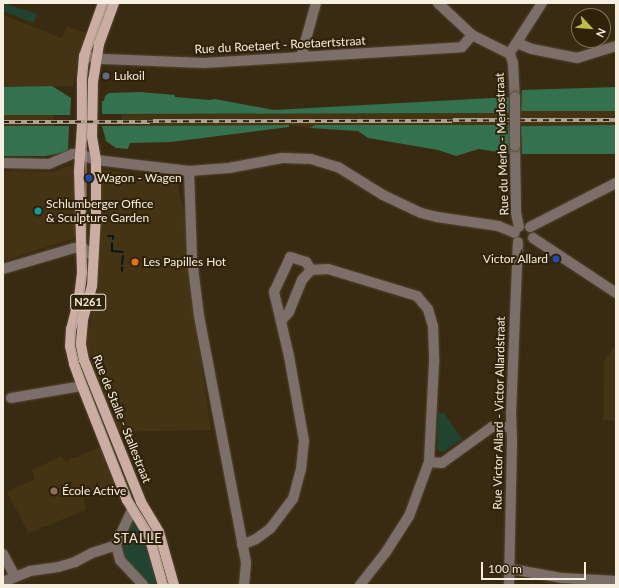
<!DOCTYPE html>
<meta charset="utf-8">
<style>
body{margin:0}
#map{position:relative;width:619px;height:588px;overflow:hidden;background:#392b12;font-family:Lato,sans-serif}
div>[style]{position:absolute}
.built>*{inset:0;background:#453413}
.green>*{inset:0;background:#214430}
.forest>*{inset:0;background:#34724f}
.stream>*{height:2px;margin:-1px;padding:0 1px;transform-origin:1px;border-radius:1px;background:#021821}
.roads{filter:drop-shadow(0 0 1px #54462f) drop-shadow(0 0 1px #54462f)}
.minor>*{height:10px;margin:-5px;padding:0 5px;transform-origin:5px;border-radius:5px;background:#7c6e69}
.major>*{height:10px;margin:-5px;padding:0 5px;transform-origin:5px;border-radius:5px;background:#cbada3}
.tram>*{height:1px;margin:-0.5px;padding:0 0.5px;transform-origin:0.5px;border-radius:0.5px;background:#ada28f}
.rail>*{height:3.5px;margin-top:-1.75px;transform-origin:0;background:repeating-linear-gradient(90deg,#2f2208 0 6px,#ada28f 0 12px);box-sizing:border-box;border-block:1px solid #ada28f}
.bridges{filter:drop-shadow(0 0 1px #54462f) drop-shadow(0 0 1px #54462f)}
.minor-bridge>*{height:10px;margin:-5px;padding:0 5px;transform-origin:5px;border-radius:5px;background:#7c6e69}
.dots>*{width:11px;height:11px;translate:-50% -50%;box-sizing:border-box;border:2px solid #2f2208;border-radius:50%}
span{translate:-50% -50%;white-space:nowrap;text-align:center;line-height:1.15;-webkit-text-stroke:4px #2f2208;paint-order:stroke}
.shield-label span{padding:1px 3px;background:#2f2208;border:1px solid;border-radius:3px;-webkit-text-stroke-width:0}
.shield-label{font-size:11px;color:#f7efe0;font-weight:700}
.street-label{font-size:12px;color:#f7efe0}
.poi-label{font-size:12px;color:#f7efe0}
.left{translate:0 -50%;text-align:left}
.right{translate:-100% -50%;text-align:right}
.neighbourhood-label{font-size:13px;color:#f7efe0;letter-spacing:1px}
.frame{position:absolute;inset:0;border:4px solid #f7efe0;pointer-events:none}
.north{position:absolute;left:571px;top:8px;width:40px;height:40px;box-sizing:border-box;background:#2f2208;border:1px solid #7f745e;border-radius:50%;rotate:116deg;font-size:11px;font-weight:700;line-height:16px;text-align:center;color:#f7efe0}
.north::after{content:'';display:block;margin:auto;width:14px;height:18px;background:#bdbf43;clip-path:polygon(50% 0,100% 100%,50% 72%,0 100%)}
.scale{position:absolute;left:481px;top:562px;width:105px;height:18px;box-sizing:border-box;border:2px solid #f7efe0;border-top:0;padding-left:5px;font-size:12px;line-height:14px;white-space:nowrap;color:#f7efe0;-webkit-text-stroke:3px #2f2208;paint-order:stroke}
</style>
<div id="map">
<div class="built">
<i style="clip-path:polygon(3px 15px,62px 38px,67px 26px,85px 33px,78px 58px,73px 86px,3px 87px)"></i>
<i style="clip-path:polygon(521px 111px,616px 111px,616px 125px,315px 125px,310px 128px,289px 125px,122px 126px,122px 114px,365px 114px,509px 113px)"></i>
<i style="clip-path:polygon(3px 115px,53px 115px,54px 126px,3px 126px)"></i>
<i style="clip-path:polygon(67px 166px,73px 166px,75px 238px,3px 261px,3px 171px,53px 172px)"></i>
<i style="clip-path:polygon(101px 169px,177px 182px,185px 217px,187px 267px,211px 430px,117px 432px,94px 379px,86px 344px,96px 294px,101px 241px)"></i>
<i style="clip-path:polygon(616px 344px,616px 421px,603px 420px,604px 361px)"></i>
<i style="clip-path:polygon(100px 447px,115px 485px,84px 495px,85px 510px,29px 533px,7px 492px,35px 479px,32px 470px,62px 456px,67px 464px,67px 461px)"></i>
</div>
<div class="green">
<i style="clip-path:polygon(3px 3px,37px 14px,34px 23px,3px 11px)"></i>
<i style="clip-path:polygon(438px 413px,444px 413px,462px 439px,443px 452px,439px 451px,437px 447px)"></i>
<i style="clip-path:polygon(133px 516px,148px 538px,158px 585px,147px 585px,131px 570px,122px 555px,121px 543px)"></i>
</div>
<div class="forest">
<i style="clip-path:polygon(52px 86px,71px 98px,70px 115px,3px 115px,3px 87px)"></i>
<i style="clip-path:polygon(616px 87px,616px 111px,521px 111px,522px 90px)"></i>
<i style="clip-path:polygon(140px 92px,175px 95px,175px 97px,210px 100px,215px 99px,274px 110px,510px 97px,509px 113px,102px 114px,102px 101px,104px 101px,105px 96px,109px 93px)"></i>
<i style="clip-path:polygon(289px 125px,289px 127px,171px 142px,130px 143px,128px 149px,116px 148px,106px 141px,102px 126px)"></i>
<i style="clip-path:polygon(315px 125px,510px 125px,510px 154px,479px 149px,456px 156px,438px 150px,368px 138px,358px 131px,310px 128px)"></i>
<i style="clip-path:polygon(616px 125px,616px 154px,522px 154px,521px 126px)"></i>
<i style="clip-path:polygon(3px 126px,69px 126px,68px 152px,45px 156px,3px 156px)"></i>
</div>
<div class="stream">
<i style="left:108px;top:236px;width:5px"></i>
<i style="left:113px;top:236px;width:3px;rotate:90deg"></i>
<i style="left:112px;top:243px;width:8px;rotate:90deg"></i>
<i style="left:112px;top:251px;width:11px;rotate:5deg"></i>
<i style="left:122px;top:264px;width:8px;rotate:-83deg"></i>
<i style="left:122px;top:271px;width:4px;rotate:-90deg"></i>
</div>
<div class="roads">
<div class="minor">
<i style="left:438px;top:3px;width:47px;rotate:43.3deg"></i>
<i style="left:472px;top:35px;width:42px;rotate:26.6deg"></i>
<i style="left:517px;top:43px;width:16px;rotate:22deg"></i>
<i style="left:532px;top:49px;width:46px;rotate:11.3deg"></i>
<i style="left:577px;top:58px;width:41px;rotate:-17.1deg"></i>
<i style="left:513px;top:48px;width:54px;rotate:-57.2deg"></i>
<i style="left:510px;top:54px;width:9px;rotate:72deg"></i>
<i style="left:513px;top:63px;width:34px;rotate:87deg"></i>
<i style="left:84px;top:56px;width:19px;rotate:9deg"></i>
<i style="left:103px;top:59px;width:101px;rotate:2.3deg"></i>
<i style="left:204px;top:63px;width:258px;rotate:-3.5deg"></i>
<i style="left:462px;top:47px;width:16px;rotate:-50deg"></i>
<i style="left:301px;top:57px;width:56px;rotate:-74.5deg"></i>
<i style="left:515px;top:146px;width:67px;rotate:89.1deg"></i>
<i style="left:516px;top:213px;width:14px;rotate:78deg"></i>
<i style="left:3px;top:163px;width:46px;rotate:1.2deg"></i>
<i style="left:49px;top:164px;width:25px;rotate:-23deg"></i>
<i style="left:72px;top:154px;width:7px"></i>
<i style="left:79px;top:154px;width:18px;rotate:19deg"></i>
<i style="left:96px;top:160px;width:94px;rotate:6.7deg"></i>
<i style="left:189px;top:171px;width:40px;rotate:-4.3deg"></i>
<i style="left:229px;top:168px;width:54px;rotate:-10.7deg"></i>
<i style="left:282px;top:158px;width:29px;rotate:2deg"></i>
<i style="left:311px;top:159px;width:28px;rotate:17deg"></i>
<i style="left:338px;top:167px;width:53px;rotate:31.9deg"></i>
<i style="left:383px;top:195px;width:42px;rotate:25.3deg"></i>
<i style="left:421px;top:213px;width:16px;rotate:14deg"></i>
<i style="left:437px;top:217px;width:62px;rotate:8.4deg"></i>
<i style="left:498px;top:226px;width:18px;rotate:22deg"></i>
<i style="left:189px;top:171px;width:88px;rotate:88deg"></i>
<i style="left:192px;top:259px;width:57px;rotate:83deg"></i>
<i style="left:199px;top:316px;width:251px;rotate:79.2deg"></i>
<i style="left:246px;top:563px;width:22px;rotate:95deg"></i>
<i style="left:530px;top:227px;width:97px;rotate:-27.1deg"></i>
<i style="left:533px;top:238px;width:100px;rotate:33.5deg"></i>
<i style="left:3px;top:269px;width:74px;rotate:-16.5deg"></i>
<i style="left:74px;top:248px;width:9px"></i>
<i style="left:83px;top:248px;width:13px;rotate:39deg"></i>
<i style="left:282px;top:320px;width:11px;rotate:-49deg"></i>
<i style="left:289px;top:312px;width:35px;rotate:-68deg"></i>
<i style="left:302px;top:280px;width:13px;rotate:-48deg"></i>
<i style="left:11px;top:398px;width:72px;rotate:-9.6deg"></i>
<i style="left:429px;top:462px;width:13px;rotate:4deg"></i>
<i style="left:442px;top:463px;width:62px;rotate:-35.8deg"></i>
<i style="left:492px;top:427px;width:19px"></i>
<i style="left:132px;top:510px;width:38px;rotate:115deg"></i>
<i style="left:116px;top:545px;width:16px;rotate:75deg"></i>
<i style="left:120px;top:560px;width:34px;rotate:47deg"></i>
<i style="left:242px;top:545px;width:15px;rotate:-23deg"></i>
<i style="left:256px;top:539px;width:17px;rotate:-36deg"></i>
<i style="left:270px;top:529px;width:38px;rotate:-53deg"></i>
<i style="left:293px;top:499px;width:31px;rotate:-75deg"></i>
<i style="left:301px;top:469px;width:28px;rotate:-84deg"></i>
<i style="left:304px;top:441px;width:86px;rotate:-100deg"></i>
<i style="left:289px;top:356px;width:66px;rotate:-103.2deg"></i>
<i style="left:274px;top:292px;width:38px;rotate:-65deg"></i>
<i style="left:290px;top:257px;width:17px;rotate:17deg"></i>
<i style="left:306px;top:262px;width:9px;rotate:58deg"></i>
<i style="left:311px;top:270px;width:17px;rotate:-3deg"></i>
<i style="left:328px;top:269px;width:93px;rotate:16.9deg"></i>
<i style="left:417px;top:296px;width:17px;rotate:50deg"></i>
<i style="left:428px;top:309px;width:18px;rotate:74deg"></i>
<i style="left:433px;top:326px;width:37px;rotate:88deg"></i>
<i style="left:434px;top:363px;width:99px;rotate:92.9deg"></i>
<i style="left:429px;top:462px;width:58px;rotate:110.3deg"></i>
<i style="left:409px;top:516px;width:43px;rotate:122.6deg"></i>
<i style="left:386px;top:552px;width:42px;rotate:128.2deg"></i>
<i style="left:3px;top:554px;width:26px;rotate:62deg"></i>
<i style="left:509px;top:570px;width:8px"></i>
<i style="left:517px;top:570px;width:46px;rotate:10.1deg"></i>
<i style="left:562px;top:578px;width:54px;rotate:3.2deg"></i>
<i style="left:3px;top:582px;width:29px;rotate:-22deg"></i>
<i style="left:30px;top:571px;width:28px;rotate:-8deg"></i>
<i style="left:58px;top:567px;width:18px;rotate:-16deg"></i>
<i style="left:75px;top:562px;width:19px;rotate:-28deg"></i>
<i style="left:92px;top:553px;width:25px;rotate:-18deg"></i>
<i style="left:509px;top:585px;width:145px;rotate:-88.8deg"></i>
<i style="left:512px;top:440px;width:25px;rotate:-92deg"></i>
<i style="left:511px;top:415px;width:173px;rotate:-87.7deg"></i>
</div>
<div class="major">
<i style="left:103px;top:3px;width:56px;rotate:109.7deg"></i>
<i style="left:84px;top:56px;width:25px;rotate:95deg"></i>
<i style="left:82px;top:81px;width:45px;rotate:90deg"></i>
<i style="left:82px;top:126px;width:45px;rotate:93.8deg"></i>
<i style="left:79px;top:171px;width:102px;rotate:88.3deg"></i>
<i style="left:82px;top:273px;width:25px;rotate:97deg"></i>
<i style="left:79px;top:298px;width:32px;rotate:104deg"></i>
<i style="left:71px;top:329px;width:17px;rotate:93deg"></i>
<i style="left:70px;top:346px;width:18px;rotate:77deg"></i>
<i style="left:74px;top:364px;width:23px;rotate:70deg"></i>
<i style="left:82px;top:386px;width:123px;rotate:68.5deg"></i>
<i style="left:127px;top:500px;width:42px;rotate:58.6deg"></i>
<i style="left:149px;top:536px;width:51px;rotate:74.1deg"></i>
<i style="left:114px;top:3px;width:44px;rotate:110.1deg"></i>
<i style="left:99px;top:44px;width:36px;rotate:99deg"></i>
<i style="left:93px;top:80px;width:57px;rotate:91deg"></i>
<i style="left:92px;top:137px;width:23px;rotate:80deg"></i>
<i style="left:96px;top:160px;width:55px;rotate:90deg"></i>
<i style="left:96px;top:215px;width:71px;rotate:93.2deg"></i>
<i style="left:92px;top:286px;width:35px;rotate:105deg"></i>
<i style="left:83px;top:320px;width:25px;rotate:95deg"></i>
<i style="left:81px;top:345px;width:15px;rotate:79deg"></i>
<i style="left:84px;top:360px;width:153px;rotate:68.1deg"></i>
<i style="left:141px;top:502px;width:35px;rotate:59deg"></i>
<i style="left:159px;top:532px;width:55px;rotate:74.2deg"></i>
</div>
</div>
<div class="tram">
<i style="left:107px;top:3px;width:42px;rotate:111deg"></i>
<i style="left:92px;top:42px;width:30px;rotate:102deg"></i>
<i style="left:86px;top:71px;width:202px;rotate:90.3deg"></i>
<i style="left:85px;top:273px;width:13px;rotate:94deg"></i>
<i style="left:84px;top:286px;width:44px;rotate:103.1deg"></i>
<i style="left:74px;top:329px;width:17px;rotate:90deg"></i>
<i style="left:74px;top:346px;width:17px;rotate:77deg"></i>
<i style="left:78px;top:363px;width:145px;rotate:68.6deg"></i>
<i style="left:131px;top:498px;width:52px;rotate:61.5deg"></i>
<i style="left:156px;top:544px;width:42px;rotate:75deg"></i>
</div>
<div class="rail">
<i style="left:3px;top:122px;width:613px;rotate:-0.19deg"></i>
</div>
<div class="bridges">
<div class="minor-bridge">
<i style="left:515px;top:97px;width:49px;rotate:90deg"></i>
</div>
</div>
<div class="dots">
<i style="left:106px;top:76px;background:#5c6f8a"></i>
<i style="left:89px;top:178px;background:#1a4fb4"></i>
<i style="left:38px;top:211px;background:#0f9aa8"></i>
<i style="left:556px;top:259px;background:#1a4fb4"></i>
<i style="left:135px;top:262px;background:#e8710a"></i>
<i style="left:54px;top:491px;background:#8d6e63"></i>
</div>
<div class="shield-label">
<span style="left:88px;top:302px">N261</span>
</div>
<div class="street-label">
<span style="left:280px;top:45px;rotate:-3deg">Rue du Roetaert - Roetaertstraat</span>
<span style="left:502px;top:144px;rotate:-92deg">Rue du Merlo - Merlostraat</span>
<span style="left:499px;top:413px;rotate:-89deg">Rue Victor Allard - Victor Allardstraat</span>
<span style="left:122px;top:419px;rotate:68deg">Rue de Stalle - Stallestraat</span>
</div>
<div class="poi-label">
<span class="left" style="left:114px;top:76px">Lukoil</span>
<span class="left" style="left:97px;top:178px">Wagon - Wagen</span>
<span class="left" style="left:46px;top:211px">Schlumberger Office<br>&amp; Sculpture Garden</span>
<span class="right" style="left:548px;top:259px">Victor Allard</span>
<span class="left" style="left:143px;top:262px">Les Papilles Hot</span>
<span class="left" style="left:62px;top:491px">École Active</span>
</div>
<div class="neighbourhood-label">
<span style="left:138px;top:538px">STALLE</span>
</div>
<div class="frame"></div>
<div class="north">N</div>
<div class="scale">100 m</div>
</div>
